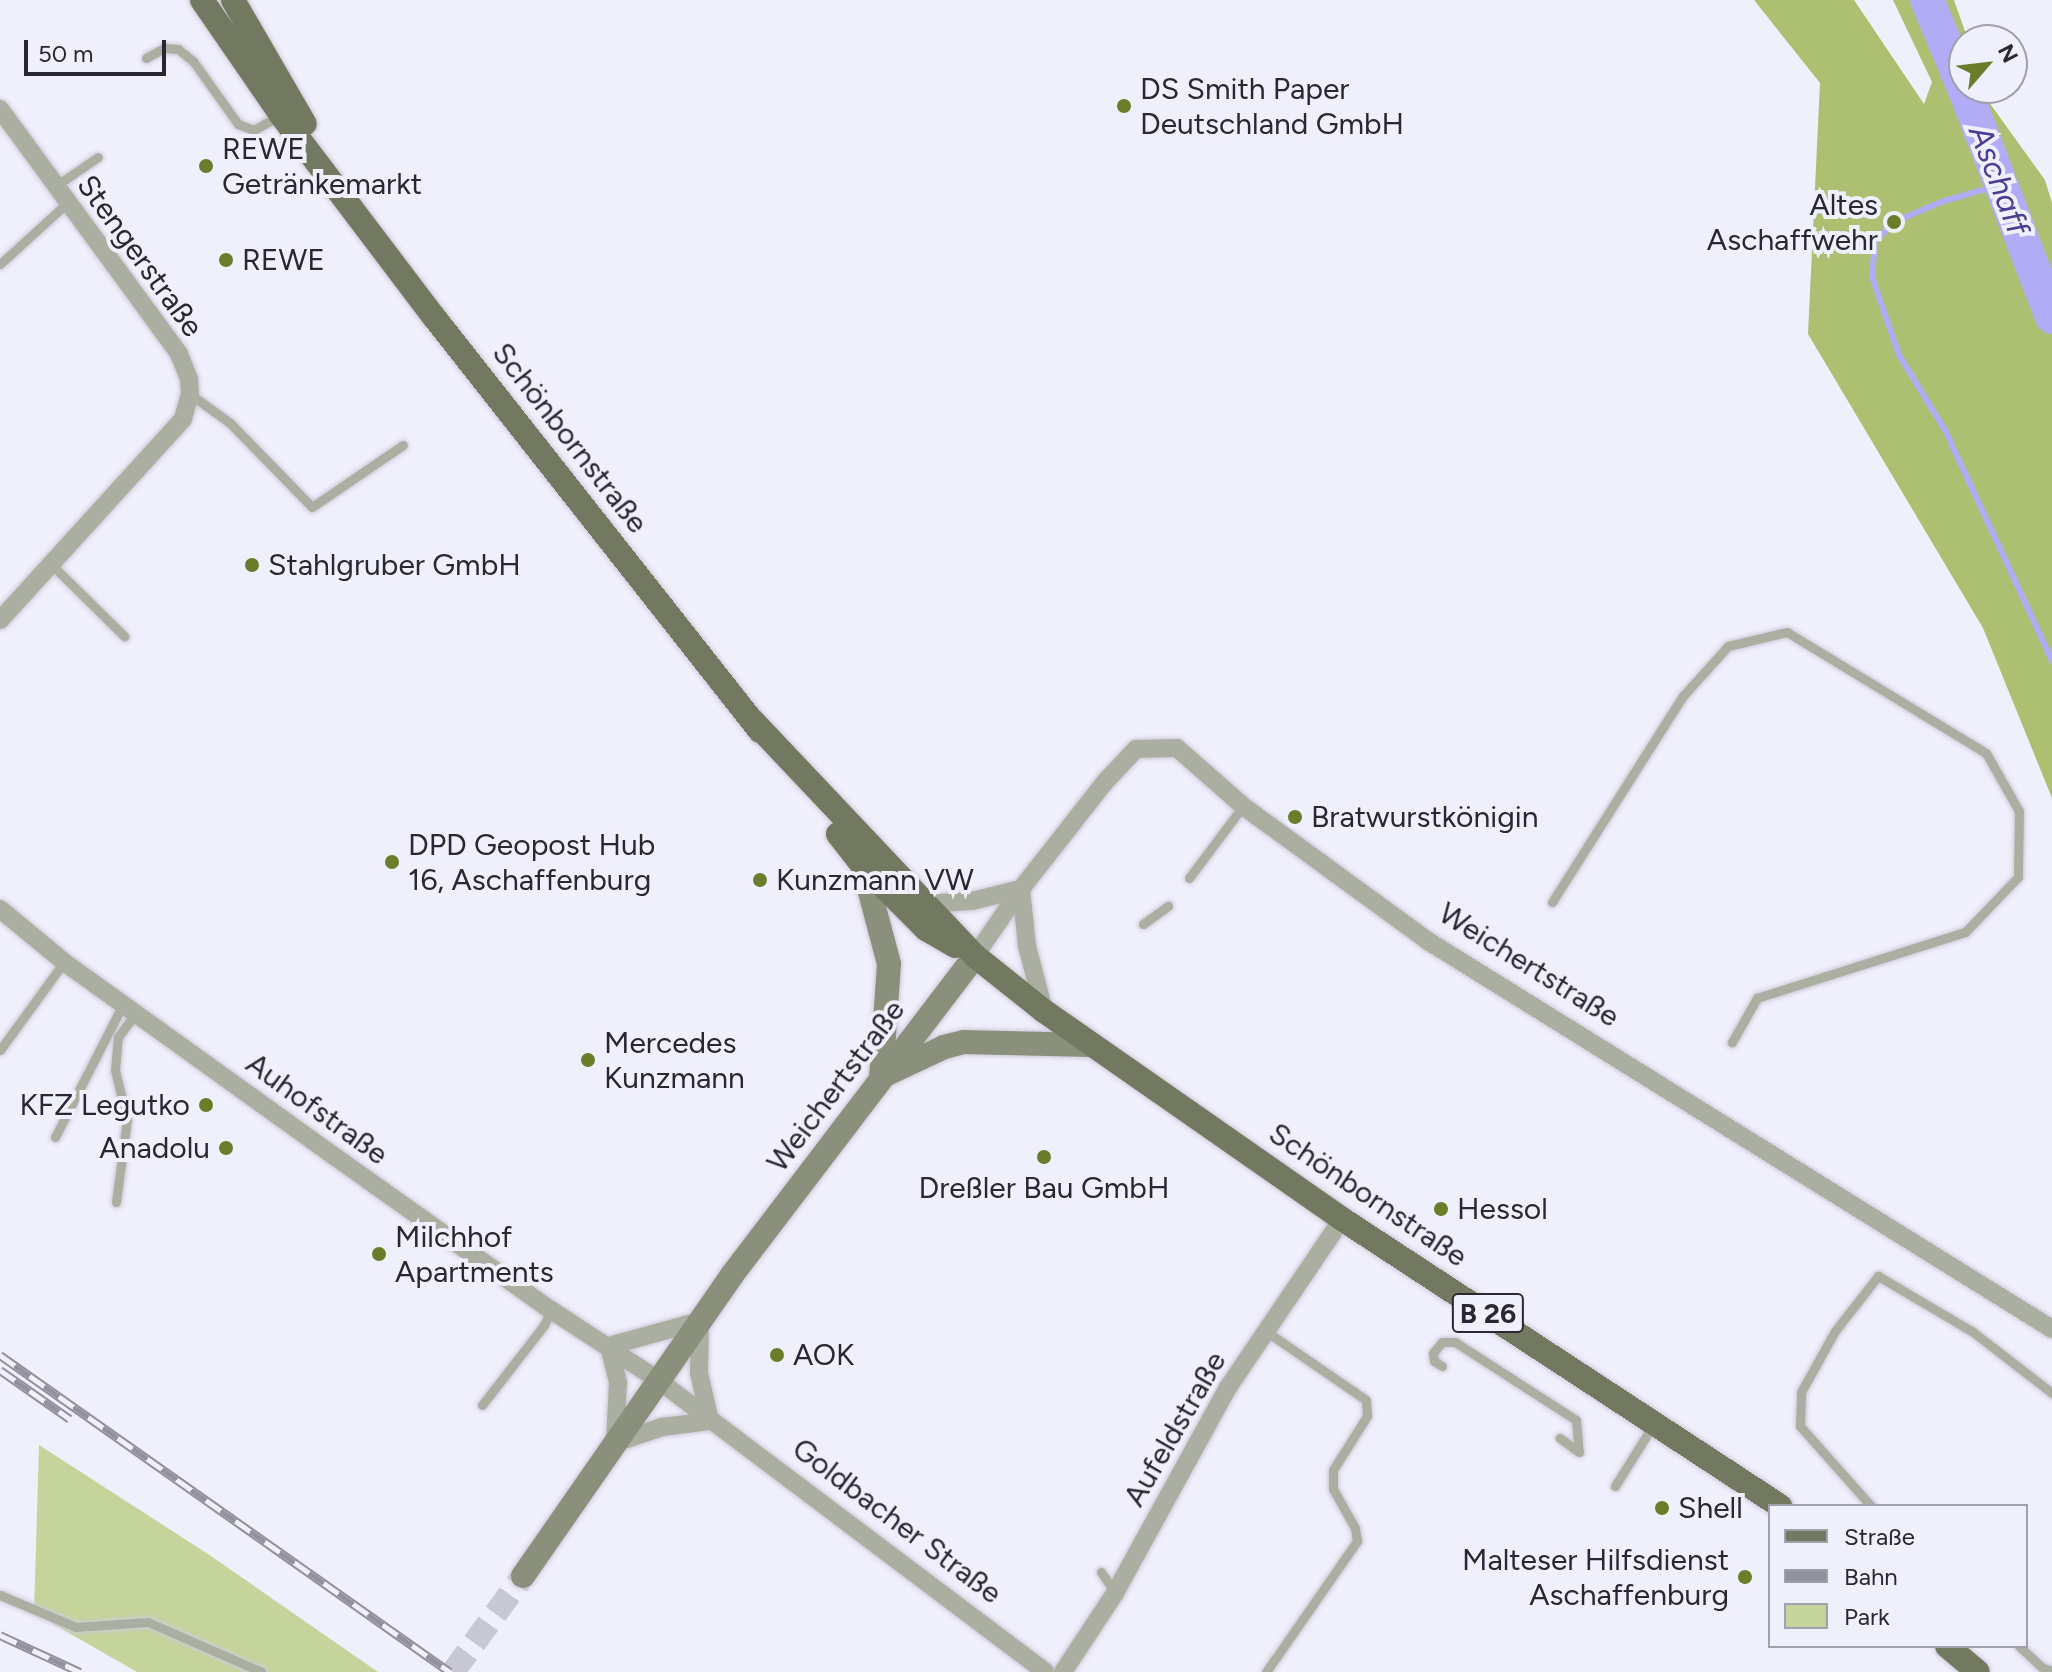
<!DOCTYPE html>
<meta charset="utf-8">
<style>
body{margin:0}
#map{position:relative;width:2052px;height:1672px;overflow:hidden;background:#f0effc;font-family:Figtree,sans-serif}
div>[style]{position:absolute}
.green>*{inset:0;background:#c5d49a}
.forest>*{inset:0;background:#adc071}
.stream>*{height:6px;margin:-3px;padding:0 3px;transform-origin:3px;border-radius:3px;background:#b2acf7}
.river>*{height:34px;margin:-17px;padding:0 17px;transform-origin:17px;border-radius:17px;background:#b2acf7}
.secondary-tunnel>*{height:24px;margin-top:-12px;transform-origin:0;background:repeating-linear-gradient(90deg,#c8c7d4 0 24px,transparent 0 36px)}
.roads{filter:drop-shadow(0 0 2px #cccbd8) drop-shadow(0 0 2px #cccbd8)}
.service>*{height:9px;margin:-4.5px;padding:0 4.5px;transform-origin:4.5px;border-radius:4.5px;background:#abafa1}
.minor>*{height:18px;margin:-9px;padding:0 9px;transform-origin:9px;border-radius:9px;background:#abafa1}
.secondary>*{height:24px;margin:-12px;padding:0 12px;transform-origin:12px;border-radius:12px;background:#8a907b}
.primary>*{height:24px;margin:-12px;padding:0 12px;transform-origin:12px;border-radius:12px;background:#727960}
.rail>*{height:9px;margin-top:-4.5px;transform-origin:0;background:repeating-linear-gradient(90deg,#f0effc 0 18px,#92919e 0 36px);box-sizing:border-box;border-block:2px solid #92919e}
.dots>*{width:22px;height:22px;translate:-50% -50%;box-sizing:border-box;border:4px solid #f0effc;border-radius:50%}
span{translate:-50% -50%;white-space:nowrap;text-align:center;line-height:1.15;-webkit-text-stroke:8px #f0effc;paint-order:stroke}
.shield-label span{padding:2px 6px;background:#f0effc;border:2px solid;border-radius:6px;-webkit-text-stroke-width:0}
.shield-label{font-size:28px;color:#282733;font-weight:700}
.poi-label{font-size:30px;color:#282733}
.left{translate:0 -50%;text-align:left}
.right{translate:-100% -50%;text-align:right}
.street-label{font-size:30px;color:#282733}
.water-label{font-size:32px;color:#4b3b91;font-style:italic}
.legend{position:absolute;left:1768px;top:1504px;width:260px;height:144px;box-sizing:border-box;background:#f0effc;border:2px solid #a09fac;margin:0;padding:10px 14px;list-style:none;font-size:24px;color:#282733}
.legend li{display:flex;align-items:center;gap:16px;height:40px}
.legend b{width:40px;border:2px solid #a09fac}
.north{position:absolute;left:1948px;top:24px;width:80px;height:80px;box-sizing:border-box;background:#f0effc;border:2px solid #a09fac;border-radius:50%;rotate:62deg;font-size:22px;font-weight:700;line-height:32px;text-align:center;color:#282733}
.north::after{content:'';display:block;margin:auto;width:28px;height:36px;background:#6b7c2a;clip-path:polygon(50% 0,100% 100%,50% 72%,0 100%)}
.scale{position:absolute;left:24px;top:40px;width:142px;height:36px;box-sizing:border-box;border:4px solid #282733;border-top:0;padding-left:10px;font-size:24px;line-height:28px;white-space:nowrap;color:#282733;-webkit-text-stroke:6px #f0effc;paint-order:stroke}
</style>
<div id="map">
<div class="green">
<i style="clip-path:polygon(39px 1445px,208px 1554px,378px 1672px,137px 1672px,34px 1613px)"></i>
</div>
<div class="forest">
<i style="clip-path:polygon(1754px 0,1854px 0,1924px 104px,1932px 82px,1893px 0,1954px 0,1968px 40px,1964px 40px,1964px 88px,1985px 88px,1991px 105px,2045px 180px,2052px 203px,2052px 798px,1983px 628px,1808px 334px,1820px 83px)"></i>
</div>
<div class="stream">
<i style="left:1999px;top:185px;width:60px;rotate:163.7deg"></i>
<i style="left:1941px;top:202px;width:51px;rotate:156.9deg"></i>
<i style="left:1894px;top:222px;width:28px;rotate:134deg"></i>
<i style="left:1875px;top:242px;width:35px;rotate:95deg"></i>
<i style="left:1872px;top:277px;width:83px;rotate:70.9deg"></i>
<i style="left:1899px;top:355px;width:88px;rotate:58.5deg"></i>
<i style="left:1945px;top:430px;width:255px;rotate:65.1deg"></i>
</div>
<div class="river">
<i style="left:1927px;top:0;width:95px;rotate:67.2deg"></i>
<i style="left:1964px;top:88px;width:245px;rotate:69deg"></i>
</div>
<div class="secondary-tunnel">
<i style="left:453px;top:1672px;width:119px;rotate:-53.9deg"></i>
</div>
<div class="roads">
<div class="service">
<i style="left:146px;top:58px;width:21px;rotate:-29deg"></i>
<i style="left:164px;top:48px;width:14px;rotate:4deg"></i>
<i style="left:178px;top:49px;width:19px;rotate:39deg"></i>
<i style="left:193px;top:61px;width:77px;rotate:54.5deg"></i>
<i style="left:238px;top:124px;width:17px;rotate:21deg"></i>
<i style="left:254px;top:130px;width:28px;rotate:-30deg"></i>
<i style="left:54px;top:187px;width:53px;rotate:-34.3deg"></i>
<i style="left:0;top:264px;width:91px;rotate:-42.3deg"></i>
<i style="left:190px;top:394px;width:49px;rotate:35.9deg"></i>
<i style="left:230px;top:423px;width:117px;rotate:45.7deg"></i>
<i style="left:312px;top:507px;width:110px;rotate:-34.3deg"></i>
<i style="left:51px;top:564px;width:103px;rotate:44.6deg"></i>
<i style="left:1189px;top:878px;width:90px;rotate:-53.1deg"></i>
<i style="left:1552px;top:902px;width:243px;rotate:-57.6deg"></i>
<i style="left:1682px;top:697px;width:69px;rotate:-48deg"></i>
<i style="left:1728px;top:646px;width:61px;rotate:-13.3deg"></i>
<i style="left:1787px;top:632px;width:233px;rotate:31.3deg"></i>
<i style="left:1986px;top:753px;width:67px;rotate:60.4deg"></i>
<i style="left:2019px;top:811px;width:66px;rotate:90.9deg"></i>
<i style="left:2018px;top:877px;width:76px;rotate:133.9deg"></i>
<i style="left:1965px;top:932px;width:218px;rotate:162.4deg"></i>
<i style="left:1757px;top:998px;width:51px;rotate:119.6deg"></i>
<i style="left:1143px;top:924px;width:31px;rotate:-36deg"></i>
<i style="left:0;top:1050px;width:109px;rotate:-54deg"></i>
<i style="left:55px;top:1137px;width:149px;rotate:-62.9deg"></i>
<i style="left:116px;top:1202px;width:83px;rotate:-82.4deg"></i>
<i style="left:127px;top:1120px;width:51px;rotate:-103.5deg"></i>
<i style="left:115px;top:1070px;width:33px;rotate:-85deg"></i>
<i style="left:118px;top:1037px;width:30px;rotate:-53deg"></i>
<i style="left:1442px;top:1366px;width:9px;rotate:-148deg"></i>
<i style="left:1434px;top:1361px;width:8px;rotate:-97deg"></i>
<i style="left:1433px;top:1353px;width:14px;rotate:-51deg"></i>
<i style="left:1442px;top:1342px;width:13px"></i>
<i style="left:1455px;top:1342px;width:144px;rotate:32.8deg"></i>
<i style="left:1576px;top:1420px;width:32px;rotate:85deg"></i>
<i style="left:1579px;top:1452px;width:24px;rotate:-144deg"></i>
<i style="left:482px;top:1405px;width:101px;rotate:-52.2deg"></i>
<i style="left:544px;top:1325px;width:17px;rotate:-65deg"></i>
<i style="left:1615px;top:1486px;width:72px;rotate:-58.1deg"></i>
<i style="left:1871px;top:1506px;width:107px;rotate:-131.6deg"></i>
<i style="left:1800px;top:1426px;width:34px;rotate:-88deg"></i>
<i style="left:1801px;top:1392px;width:70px;rotate:-60.9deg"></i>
<i style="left:1835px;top:1331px;width:70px;rotate:-52deg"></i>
<i style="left:1878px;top:1276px;width:110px;rotate:30.5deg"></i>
<i style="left:1973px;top:1332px;width:100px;rotate:37.7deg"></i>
<i style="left:1101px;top:1572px;width:25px;rotate:56deg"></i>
<i style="left:0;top:1595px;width:82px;rotate:22.8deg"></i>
<i style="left:76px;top:1627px;width:72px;rotate:-4deg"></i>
<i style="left:148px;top:1622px;width:124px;rotate:23.7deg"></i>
<i style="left:2019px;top:1646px;width:33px;rotate:43deg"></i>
<i style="left:2043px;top:1668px;width:9px;rotate:18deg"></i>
<i style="left:1266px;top:1672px;width:160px;rotate:-55.2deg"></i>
<i style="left:1357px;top:1541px;width:13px;rotate:-99deg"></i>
<i style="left:1355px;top:1528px;width:45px;rotate:-119.4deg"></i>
<i style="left:1333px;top:1489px;width:19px;rotate:-90deg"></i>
<i style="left:1333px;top:1470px;width:64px;rotate:-57.8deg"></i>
<i style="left:1367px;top:1416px;width:16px;rotate:-94deg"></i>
<i style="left:1366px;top:1400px;width:120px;rotate:-145.5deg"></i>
</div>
<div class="minor">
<i style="left:0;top:109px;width:303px;rotate:53.8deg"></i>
<i style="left:179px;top:354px;width:27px;rotate:68deg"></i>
<i style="left:189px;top:379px;width:15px;rotate:86deg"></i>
<i style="left:190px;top:394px;width:26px;rotate:106deg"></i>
<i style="left:183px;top:419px;width:272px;rotate:132.3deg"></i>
<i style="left:1021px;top:889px;width:57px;rotate:84deg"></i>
<i style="left:1027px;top:946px;width:67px;rotate:75.3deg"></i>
<i style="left:925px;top:904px;width:47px;rotate:-3.7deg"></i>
<i style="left:972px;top:901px;width:50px;rotate:-13.8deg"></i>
<i style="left:0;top:909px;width:83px;rotate:39.6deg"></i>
<i style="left:64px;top:962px;width:332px;rotate:35.7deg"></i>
<i style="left:334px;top:1156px;width:266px;rotate:35.4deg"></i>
<i style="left:551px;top:1310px;width:128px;rotate:33.2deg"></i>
<i style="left:658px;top:1380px;width:485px;rotate:37deg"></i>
<i style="left:975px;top:956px;width:81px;rotate:-55.5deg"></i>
<i style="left:1021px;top:889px;width:135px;rotate:-51.9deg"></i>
<i style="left:1104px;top:783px;width:47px;rotate:-46.7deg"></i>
<i style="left:1136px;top:749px;width:41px;rotate:-1.4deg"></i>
<i style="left:1177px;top:748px;width:88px;rotate:41.3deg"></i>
<i style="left:1243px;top:806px;width:229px;rotate:36.1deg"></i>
<i style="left:1428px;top:941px;width:735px;rotate:31.87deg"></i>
<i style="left:609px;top:1346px;width:38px;rotate:76deg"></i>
<i style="left:618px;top:1383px;width:60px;rotate:92.9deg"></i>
<i style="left:615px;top:1443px;width:50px;rotate:-18.8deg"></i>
<i style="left:662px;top:1427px;width:48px;rotate:-7.1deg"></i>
<i style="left:609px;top:1346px;width:94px;rotate:-15.4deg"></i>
<i style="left:700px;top:1321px;width:52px;rotate:91.1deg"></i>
<i style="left:699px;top:1373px;width:49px;rotate:77.1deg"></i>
<i style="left:1063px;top:1672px;width:95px;rotate:-56.6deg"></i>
<i style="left:1115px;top:1593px;width:233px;rotate:-61.2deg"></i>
<i style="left:1227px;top:1389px;width:205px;rotate:-55.9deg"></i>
</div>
<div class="secondary">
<i style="left:863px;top:866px;width:101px;rotate:75.1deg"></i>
<i style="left:889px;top:964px;width:113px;rotate:94deg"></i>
<i style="left:887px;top:1074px;width:63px;rotate:-25.3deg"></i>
<i style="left:944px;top:1047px;width:21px;rotate:-14deg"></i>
<i style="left:964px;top:1042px;width:125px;rotate:1.4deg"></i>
<i style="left:523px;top:1576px;width:366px;rotate:-55.2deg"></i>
<i style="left:732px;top:1275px;width:401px;rotate:-52.7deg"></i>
</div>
<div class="primary">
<i style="left:202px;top:0;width:140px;rotate:55.5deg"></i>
<i style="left:281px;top:115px;width:253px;rotate:52.9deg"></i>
<i style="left:434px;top:317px;width:527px;rotate:51.78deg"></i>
<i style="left:233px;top:0;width:143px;rotate:59.9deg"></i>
<i style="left:752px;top:720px;width:325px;rotate:46.6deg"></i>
<i style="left:975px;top:956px;width:88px;rotate:38.6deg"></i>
<i style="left:1044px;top:1011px;width:363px;rotate:34.9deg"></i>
<i style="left:1342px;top:1219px;width:524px;rotate:33.23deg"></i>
<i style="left:838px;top:834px;width:41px;rotate:52deg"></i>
<i style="left:863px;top:866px;width:89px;rotate:45deg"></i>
<i style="left:926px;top:929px;width:34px;rotate:30deg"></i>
<i style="left:1947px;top:1646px;width:40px;rotate:40deg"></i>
</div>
</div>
<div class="rail">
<i style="left:0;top:1355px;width:550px;rotate:35.16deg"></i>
<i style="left:0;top:1370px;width:85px;rotate:35deg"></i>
<i style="left:0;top:1635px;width:88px;rotate:24.8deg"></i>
</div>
<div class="dots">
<i style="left:1124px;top:106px;background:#6b7c2a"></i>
<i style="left:206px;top:166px;background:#6b7c2a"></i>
<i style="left:1894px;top:222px;background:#6b7c2a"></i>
<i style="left:226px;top:260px;background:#6b7c2a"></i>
<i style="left:252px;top:565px;background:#6b7c2a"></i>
<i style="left:1295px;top:817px;background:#6b7c2a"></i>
<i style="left:392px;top:862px;background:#6b7c2a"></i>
<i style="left:760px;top:880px;background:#6b7c2a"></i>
<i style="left:588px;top:1060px;background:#6b7c2a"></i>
<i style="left:206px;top:1105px;background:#6b7c2a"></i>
<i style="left:226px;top:1148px;background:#6b7c2a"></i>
<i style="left:1044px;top:1157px;background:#6b7c2a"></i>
<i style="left:1441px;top:1209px;background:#6b7c2a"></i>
<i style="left:379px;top:1254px;background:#6b7c2a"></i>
<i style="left:777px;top:1355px;background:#6b7c2a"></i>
<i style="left:1662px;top:1508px;background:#6b7c2a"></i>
<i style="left:1745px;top:1577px;background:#6b7c2a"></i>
</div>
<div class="shield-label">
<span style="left:1488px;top:1313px">B 26</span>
</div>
<div class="poi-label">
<span class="left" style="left:1140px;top:106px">DS Smith Paper<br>Deutschland GmbH</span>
<span class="left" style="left:222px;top:166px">REWE<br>Getränkemarkt</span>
<span class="right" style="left:1878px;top:222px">Altes<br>Aschaffwehr</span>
<span class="left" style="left:242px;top:260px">REWE</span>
<span class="left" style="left:268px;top:565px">Stahlgruber GmbH</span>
<span class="left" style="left:1311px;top:817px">Bratwurstkönigin</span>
<span class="left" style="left:408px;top:862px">DPD Geopost Hub<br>16, Aschaffenburg</span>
<span class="left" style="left:776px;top:880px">Kunzmann VW</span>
<span class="left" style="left:604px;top:1060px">Mercedes<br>Kunzmann</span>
<span class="right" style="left:190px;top:1105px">KFZ Legutko</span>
<span class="right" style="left:210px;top:1148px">Anadolu</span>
<span style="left:1044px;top:1188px">Dreßler Bau GmbH</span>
<span class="left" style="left:1457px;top:1209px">Hessol</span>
<span class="left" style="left:395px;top:1254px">Milchhof<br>Apartments</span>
<span class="left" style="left:793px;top:1355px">AOK</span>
<span class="left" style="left:1678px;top:1508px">Shell</span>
<span class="right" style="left:1729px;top:1577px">Malteser Hilfsdienst<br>Aschaffenburg</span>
</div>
<div class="street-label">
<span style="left:140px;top:256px;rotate:54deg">Stengerstraße</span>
<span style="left:570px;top:438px;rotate:52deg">Schönbornstraße</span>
<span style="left:1529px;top:965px;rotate:32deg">Weichertstraße</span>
<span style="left:836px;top:1086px;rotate:-53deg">Weichertstraße</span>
<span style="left:317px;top:1109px;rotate:36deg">Auhofstraße</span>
<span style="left:1368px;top:1195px;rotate:34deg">Schönbornstraße</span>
<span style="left:1175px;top:1429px;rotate:-60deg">Aufeldstraße</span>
<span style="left:897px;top:1521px;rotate:37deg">Goldbacher Straße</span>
</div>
<div class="water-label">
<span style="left:1999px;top:180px;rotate:69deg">Aschaff</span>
</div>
<ul class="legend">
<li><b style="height:10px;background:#727960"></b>Straße</li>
<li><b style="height:10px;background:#92919e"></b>Bahn</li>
<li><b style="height:22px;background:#c5d49a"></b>Park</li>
</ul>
<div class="north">N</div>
<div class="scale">50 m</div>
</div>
